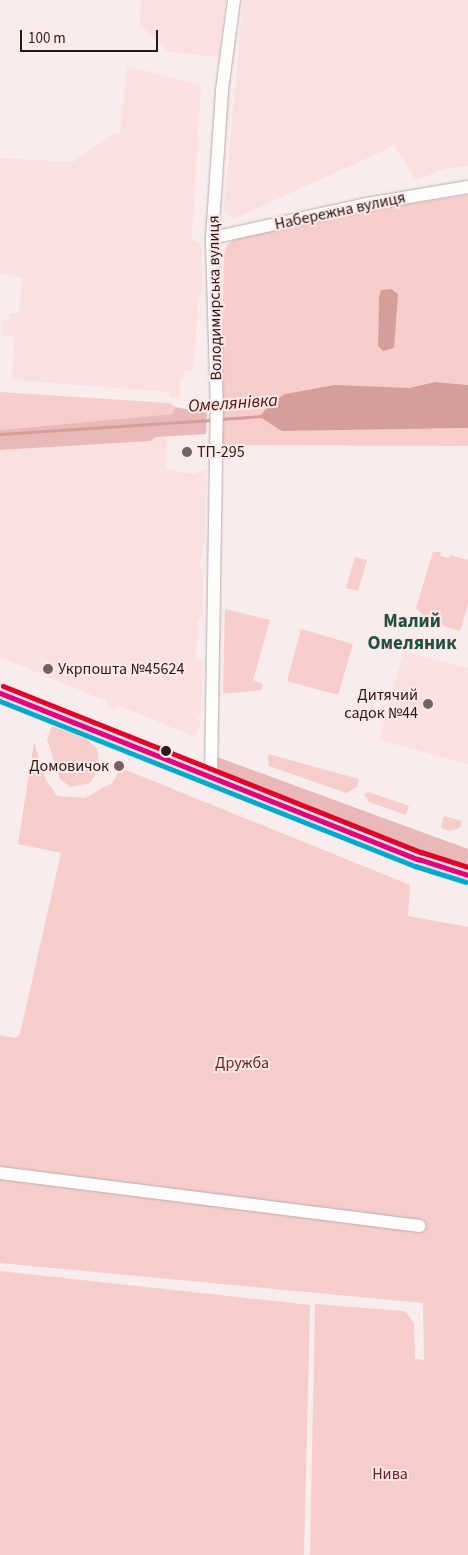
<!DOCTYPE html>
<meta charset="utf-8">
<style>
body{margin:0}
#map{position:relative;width:468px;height:1555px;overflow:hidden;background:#f8ecec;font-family:"Source Sans 3",sans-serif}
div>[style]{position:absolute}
.built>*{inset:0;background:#fae1df}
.green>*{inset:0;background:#f6cdca}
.forest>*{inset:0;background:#e9b9b7}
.water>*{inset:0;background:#d69e9a}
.stream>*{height:2.5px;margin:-1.25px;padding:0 1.25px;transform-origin:1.25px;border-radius:1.25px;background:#d69e9a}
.roads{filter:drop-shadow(0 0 1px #b9adac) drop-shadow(0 0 1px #b9adac)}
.minor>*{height:12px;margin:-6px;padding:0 6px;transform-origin:6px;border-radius:6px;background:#fefcfc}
.major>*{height:16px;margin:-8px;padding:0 8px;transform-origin:8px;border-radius:8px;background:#eee3e3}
.bus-1>*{height:5px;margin:-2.5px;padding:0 2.5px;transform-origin:2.5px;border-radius:2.5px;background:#e5007d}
.bus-2>*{height:5px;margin:-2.5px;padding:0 2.5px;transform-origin:2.5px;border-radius:2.5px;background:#00a9ce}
.bus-3>*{height:5px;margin:-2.5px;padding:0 2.5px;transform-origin:2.5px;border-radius:2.5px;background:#e4002b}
.dots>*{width:14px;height:14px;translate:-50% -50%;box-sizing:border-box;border:2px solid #fee8e6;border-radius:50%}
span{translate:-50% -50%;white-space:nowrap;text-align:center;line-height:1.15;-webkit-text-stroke:4px #fee8e6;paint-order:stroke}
.street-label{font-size:16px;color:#271b1a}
.poi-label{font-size:16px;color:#271b1a}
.left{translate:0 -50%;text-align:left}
.right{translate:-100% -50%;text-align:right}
.park-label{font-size:16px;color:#751b1e}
.water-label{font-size:18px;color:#541012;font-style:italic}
.quarter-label{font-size:19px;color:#1d5144;font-weight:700}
.scale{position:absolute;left:20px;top:30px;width:138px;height:22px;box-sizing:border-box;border:2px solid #271b1a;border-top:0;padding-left:6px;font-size:15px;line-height:18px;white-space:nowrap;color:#271b1a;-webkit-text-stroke:4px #fee8e6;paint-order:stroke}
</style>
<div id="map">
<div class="built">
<i style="clip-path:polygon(141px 0,226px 0,219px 57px,169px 52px,140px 24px)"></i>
<i style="clip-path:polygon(243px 0,468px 0,468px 166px,445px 169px,416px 180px,394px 146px,233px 219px,224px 209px)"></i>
<i style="clip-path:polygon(127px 66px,201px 85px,192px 235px,192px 240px,199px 243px,202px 249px,202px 294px,199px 294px,193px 371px,185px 371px,184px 379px,180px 379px,179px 397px,169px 397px,169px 392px,12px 380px,15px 336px,1px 335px,2px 319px,9px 320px,10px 313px,19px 313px,22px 278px,0 273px,0 158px,73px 162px,113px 134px,120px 134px)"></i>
<i style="clip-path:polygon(156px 437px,167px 437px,166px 469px,193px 474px,206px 469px,205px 540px,199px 566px,203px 570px,203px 616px,198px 620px,196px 660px,203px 661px,201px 713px,198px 720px,201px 722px,195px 737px,118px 705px,116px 709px,107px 706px,106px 701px,0 657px,0 450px,150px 441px)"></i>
<i style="clip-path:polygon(404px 651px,468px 668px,468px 764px,379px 740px)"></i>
</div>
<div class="green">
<i style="clip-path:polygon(evenodd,468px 195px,468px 385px,435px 382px,282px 431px,468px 428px,468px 446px,220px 445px,224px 253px,227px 245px,236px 238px,365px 210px,468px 195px,379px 299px,383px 351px,378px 346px,379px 299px)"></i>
<i style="clip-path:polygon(0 392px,169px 403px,175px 407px,174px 414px,0 430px)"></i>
<i style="clip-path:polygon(433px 552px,441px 552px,440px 556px,449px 558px,450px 555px,468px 560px,468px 604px,460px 631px,431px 622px,416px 608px)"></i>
<i style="clip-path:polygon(355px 557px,367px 560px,358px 591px,346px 588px)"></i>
<i style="clip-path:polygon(225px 609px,270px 620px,253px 680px,263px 684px,261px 690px,223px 694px)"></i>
<i style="clip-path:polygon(301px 629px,353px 644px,338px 695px,287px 681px)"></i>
<i style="clip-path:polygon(52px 726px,86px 739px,97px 748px,99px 769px,90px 783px,70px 787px,60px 779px,47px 739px)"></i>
<i style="clip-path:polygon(34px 742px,46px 780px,57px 796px,85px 798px,112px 783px,121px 768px,410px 885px,408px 916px,468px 927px,468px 1555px,310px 1555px,315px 1304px,405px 1311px,414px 1323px,415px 1359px,424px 1360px,423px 1303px,0 1263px,0 1035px,15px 1038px,20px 1034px,61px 853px,18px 844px)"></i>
<i style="clip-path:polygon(268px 754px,359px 779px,357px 787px,346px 793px,269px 766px)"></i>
<i style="clip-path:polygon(369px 792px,409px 806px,406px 815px,369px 802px,364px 794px)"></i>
<i style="clip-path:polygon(444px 816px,462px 821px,460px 828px,450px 831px,441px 828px)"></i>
<i style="clip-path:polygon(0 1271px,310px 1305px,304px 1555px,0 1555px)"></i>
</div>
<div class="forest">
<i style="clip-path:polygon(175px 407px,207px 413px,206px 434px,156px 437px,150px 441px,0 450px,0 430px,173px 414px)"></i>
<i style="clip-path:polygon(217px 757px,468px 849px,468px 869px,403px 847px,219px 773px)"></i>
</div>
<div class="water">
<i style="clip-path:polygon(391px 289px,398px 294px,394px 348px,383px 351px,378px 346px,379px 298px,381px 290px)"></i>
<i style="clip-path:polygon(435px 382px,468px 385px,468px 428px,282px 431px,260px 417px,269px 404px,285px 394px,335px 385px,410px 388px)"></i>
</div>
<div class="stream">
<i style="left:220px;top:419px;width:42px;rotate:-4.1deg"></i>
<i style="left:0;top:434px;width:212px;rotate:-3.8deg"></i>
</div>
<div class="roads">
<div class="minor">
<i style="left:212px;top:238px;width:159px;rotate:-12.4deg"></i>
<i style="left:367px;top:204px;width:102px;rotate:-9.6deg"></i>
<i style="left:211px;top:777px;width:366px;rotate:-89.1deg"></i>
<i style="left:217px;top:411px;width:173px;rotate:-91.7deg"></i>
<i style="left:212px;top:238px;width:148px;rotate:-86.1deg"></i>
<i style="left:222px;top:90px;width:91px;rotate:-82.4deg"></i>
<i style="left:0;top:1173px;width:423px;rotate:7.2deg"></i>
</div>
<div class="major">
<i style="left:0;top:693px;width:450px;rotate:21.7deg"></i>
<i style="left:418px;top:859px;width:52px;rotate:17.7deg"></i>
</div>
</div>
<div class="bus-1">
<i style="left:0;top:693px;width:450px;rotate:21.7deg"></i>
<i style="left:418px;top:859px;width:52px;rotate:17.7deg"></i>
</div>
<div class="bus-2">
<i style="left:0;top:701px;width:447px;rotate:21.7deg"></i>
<i style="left:415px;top:866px;width:53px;rotate:17.4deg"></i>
</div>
<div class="bus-3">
<i style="left:3px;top:686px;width:450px;rotate:21.7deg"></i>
<i style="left:421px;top:852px;width:49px;rotate:17.7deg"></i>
</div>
<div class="dots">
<i style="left:187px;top:452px;background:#706464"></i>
<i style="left:48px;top:669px;background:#706464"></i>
<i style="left:428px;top:704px;background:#706464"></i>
<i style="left:166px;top:751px;background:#271b1a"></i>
<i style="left:119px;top:766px;background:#706464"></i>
</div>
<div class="street-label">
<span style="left:340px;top:211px;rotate:-12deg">Набережна вулиця</span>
<span style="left:215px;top:298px;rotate:-91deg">Володимирська вулиця</span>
</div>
<div class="poi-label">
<span class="left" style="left:197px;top:452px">ТП-295</span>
<span class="left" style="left:58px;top:669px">Укрпошта №45624</span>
<span class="right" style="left:418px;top:704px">Дитячий<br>садок №44</span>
<span class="right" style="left:109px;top:766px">Домовичок</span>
</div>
<div class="park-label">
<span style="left:242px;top:1063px">Дружба</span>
<span style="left:390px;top:1474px">Нива</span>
</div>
<div class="water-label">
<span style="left:233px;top:404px;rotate:-4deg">Омелянівка</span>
</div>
<div class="quarter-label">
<span style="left:412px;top:633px">Малий<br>Омеляник</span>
</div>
<div class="scale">100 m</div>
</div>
